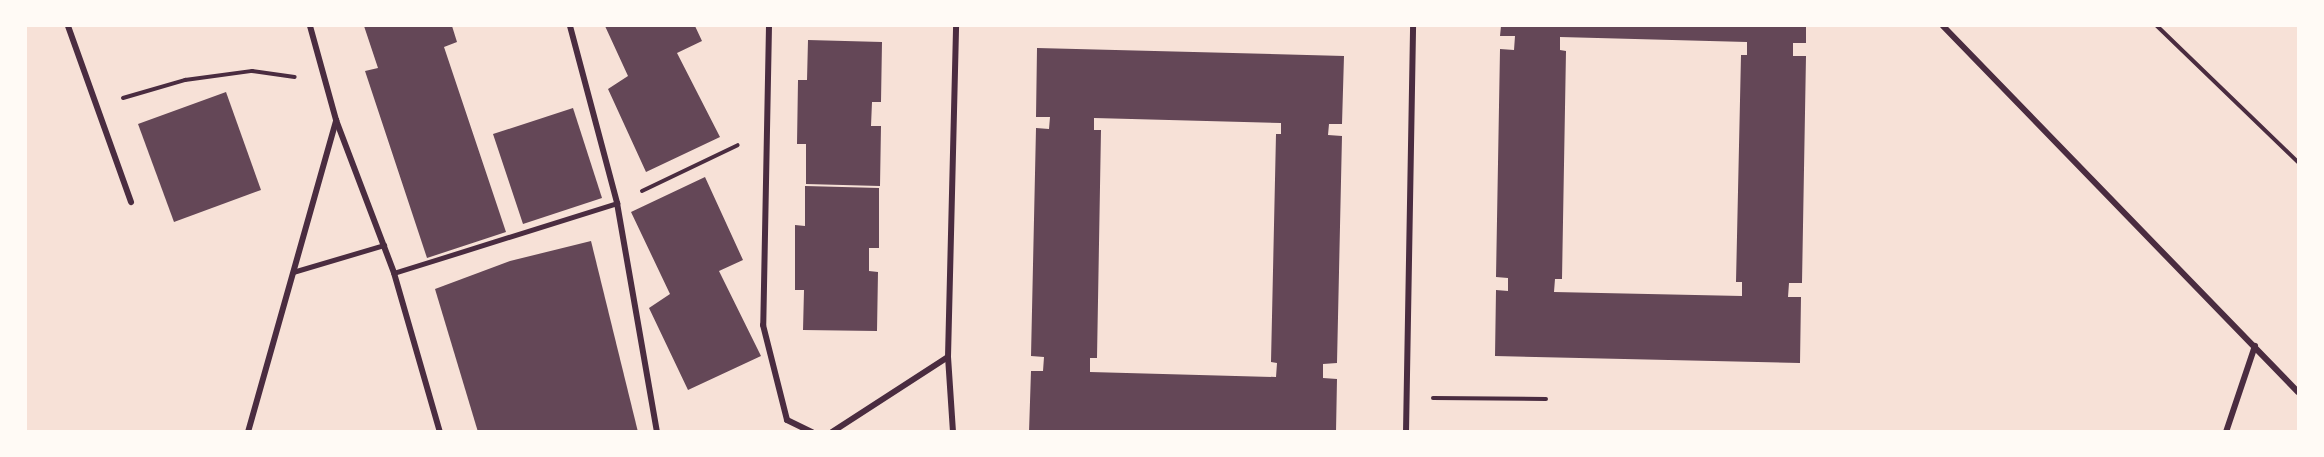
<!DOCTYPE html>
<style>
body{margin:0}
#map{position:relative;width:2324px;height:457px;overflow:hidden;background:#f7e1d7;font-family:Manrope,sans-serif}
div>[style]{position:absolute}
.building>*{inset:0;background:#644757}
.path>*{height:4px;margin:-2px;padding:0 2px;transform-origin:2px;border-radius:2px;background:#4a2c40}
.service>*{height:4.5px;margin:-2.25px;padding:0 2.25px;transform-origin:2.25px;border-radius:2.25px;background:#4a2c40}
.minor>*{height:6px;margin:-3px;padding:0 3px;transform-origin:3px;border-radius:3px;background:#4a2c40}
span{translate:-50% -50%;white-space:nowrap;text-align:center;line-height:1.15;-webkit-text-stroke:6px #fffaf5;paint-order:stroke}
.frame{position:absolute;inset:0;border:27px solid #fffaf5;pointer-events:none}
</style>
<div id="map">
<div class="building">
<i style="clip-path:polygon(364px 26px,452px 26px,457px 42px,444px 47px,506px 232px,427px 258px,365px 71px,378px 68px)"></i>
<i style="clip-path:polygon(605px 26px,695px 26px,702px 41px,677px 53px,720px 137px,646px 172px,608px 89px,628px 76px)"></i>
<i style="clip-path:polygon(evenodd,1501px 26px,1806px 26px,1806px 43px,1793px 43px,1793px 56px,1806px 56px,1802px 283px,1789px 283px,1788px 297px,1801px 297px,1800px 363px,1495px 356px,1496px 290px,1508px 291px,1508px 278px,1496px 277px,1500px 49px,1514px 50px,1515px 36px,1500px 36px,1501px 26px,1560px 37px,1747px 42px,1747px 55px,1741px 55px,1736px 282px,1742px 282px,1742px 296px,1554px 292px,1555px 279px,1562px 279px,1566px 51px,1560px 50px,1560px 37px)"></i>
<i style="clip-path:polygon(808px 40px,882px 42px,881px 102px,872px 102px,871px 126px,881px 126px,880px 186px,806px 184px,806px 144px,797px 144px,798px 80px,807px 80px)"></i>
<i style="clip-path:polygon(evenodd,1037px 48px,1344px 56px,1342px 124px,1329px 124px,1328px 135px,1342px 136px,1337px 363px,1323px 364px,1323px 378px,1337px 379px,1336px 432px,1029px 432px,1031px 371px,1043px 371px,1044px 357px,1031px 356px,1036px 128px,1049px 129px,1050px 117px,1036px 117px,1037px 48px,1094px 118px,1281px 123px,1281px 134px,1276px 134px,1271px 362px,1277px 363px,1276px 377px,1090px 372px,1090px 358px,1097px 358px,1101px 130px,1094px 130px,1094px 118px)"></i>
<i style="clip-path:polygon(226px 92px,261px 190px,174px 222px,138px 124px)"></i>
<i style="clip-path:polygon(573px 108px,602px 198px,523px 224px,493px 134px)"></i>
<i style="clip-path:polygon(705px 177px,743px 260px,719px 271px,761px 356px,688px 390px,649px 308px,670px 294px,631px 212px)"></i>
<i style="clip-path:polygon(805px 186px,879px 188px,879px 248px,869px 248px,869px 271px,878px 272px,877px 331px,803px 330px,804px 290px,795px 290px,795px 225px,805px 226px)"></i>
<i style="clip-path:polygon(591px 241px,638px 432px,478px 432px,435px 289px,510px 261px)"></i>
</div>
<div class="path">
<i style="left:2157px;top:26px;width:196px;rotate:44deg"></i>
<i style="left:123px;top:98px;width:65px;rotate:-16.2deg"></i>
<i style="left:185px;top:80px;width:68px;rotate:-7.7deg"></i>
<i style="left:252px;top:71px;width:43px;rotate:7.9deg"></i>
<i style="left:642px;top:191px;width:106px;rotate:-25.6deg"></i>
<i style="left:1433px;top:398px;width:113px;rotate:0.5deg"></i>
</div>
<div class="service">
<i style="left:293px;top:272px;width:95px;rotate:-16.5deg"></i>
<i style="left:394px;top:273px;width:234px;rotate:-17.4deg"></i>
</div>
<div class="minor">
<i style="left:68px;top:26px;width:187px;rotate:70.3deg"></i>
<i style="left:310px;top:26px;width:98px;rotate:74.5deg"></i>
<i style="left:336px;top:120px;width:164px;rotate:69.2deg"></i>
<i style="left:394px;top:273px;width:166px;rotate:73.9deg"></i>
<i style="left:570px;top:26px;width:183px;rotate:75.1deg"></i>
<i style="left:617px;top:203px;width:232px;rotate:80.1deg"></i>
<i style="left:769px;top:26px;width:299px;rotate:91.1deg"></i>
<i style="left:763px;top:325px;width:98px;rotate:75.8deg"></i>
<i style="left:787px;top:420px;width:28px;rotate:26deg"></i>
<i style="left:1943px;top:26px;width:510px;rotate:45.87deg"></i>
<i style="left:248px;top:432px;width:324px;rotate:-74.2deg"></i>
<i style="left:832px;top:432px;width:138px;rotate:-32.9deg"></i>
<i style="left:953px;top:432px;width:75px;rotate:-93.8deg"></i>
<i style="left:948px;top:357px;width:331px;rotate:-88.6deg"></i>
<i style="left:1406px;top:432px;width:406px;rotate:-89deg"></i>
<i style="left:2226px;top:432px;width:91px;rotate:-71.4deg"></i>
</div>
<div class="frame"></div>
</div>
